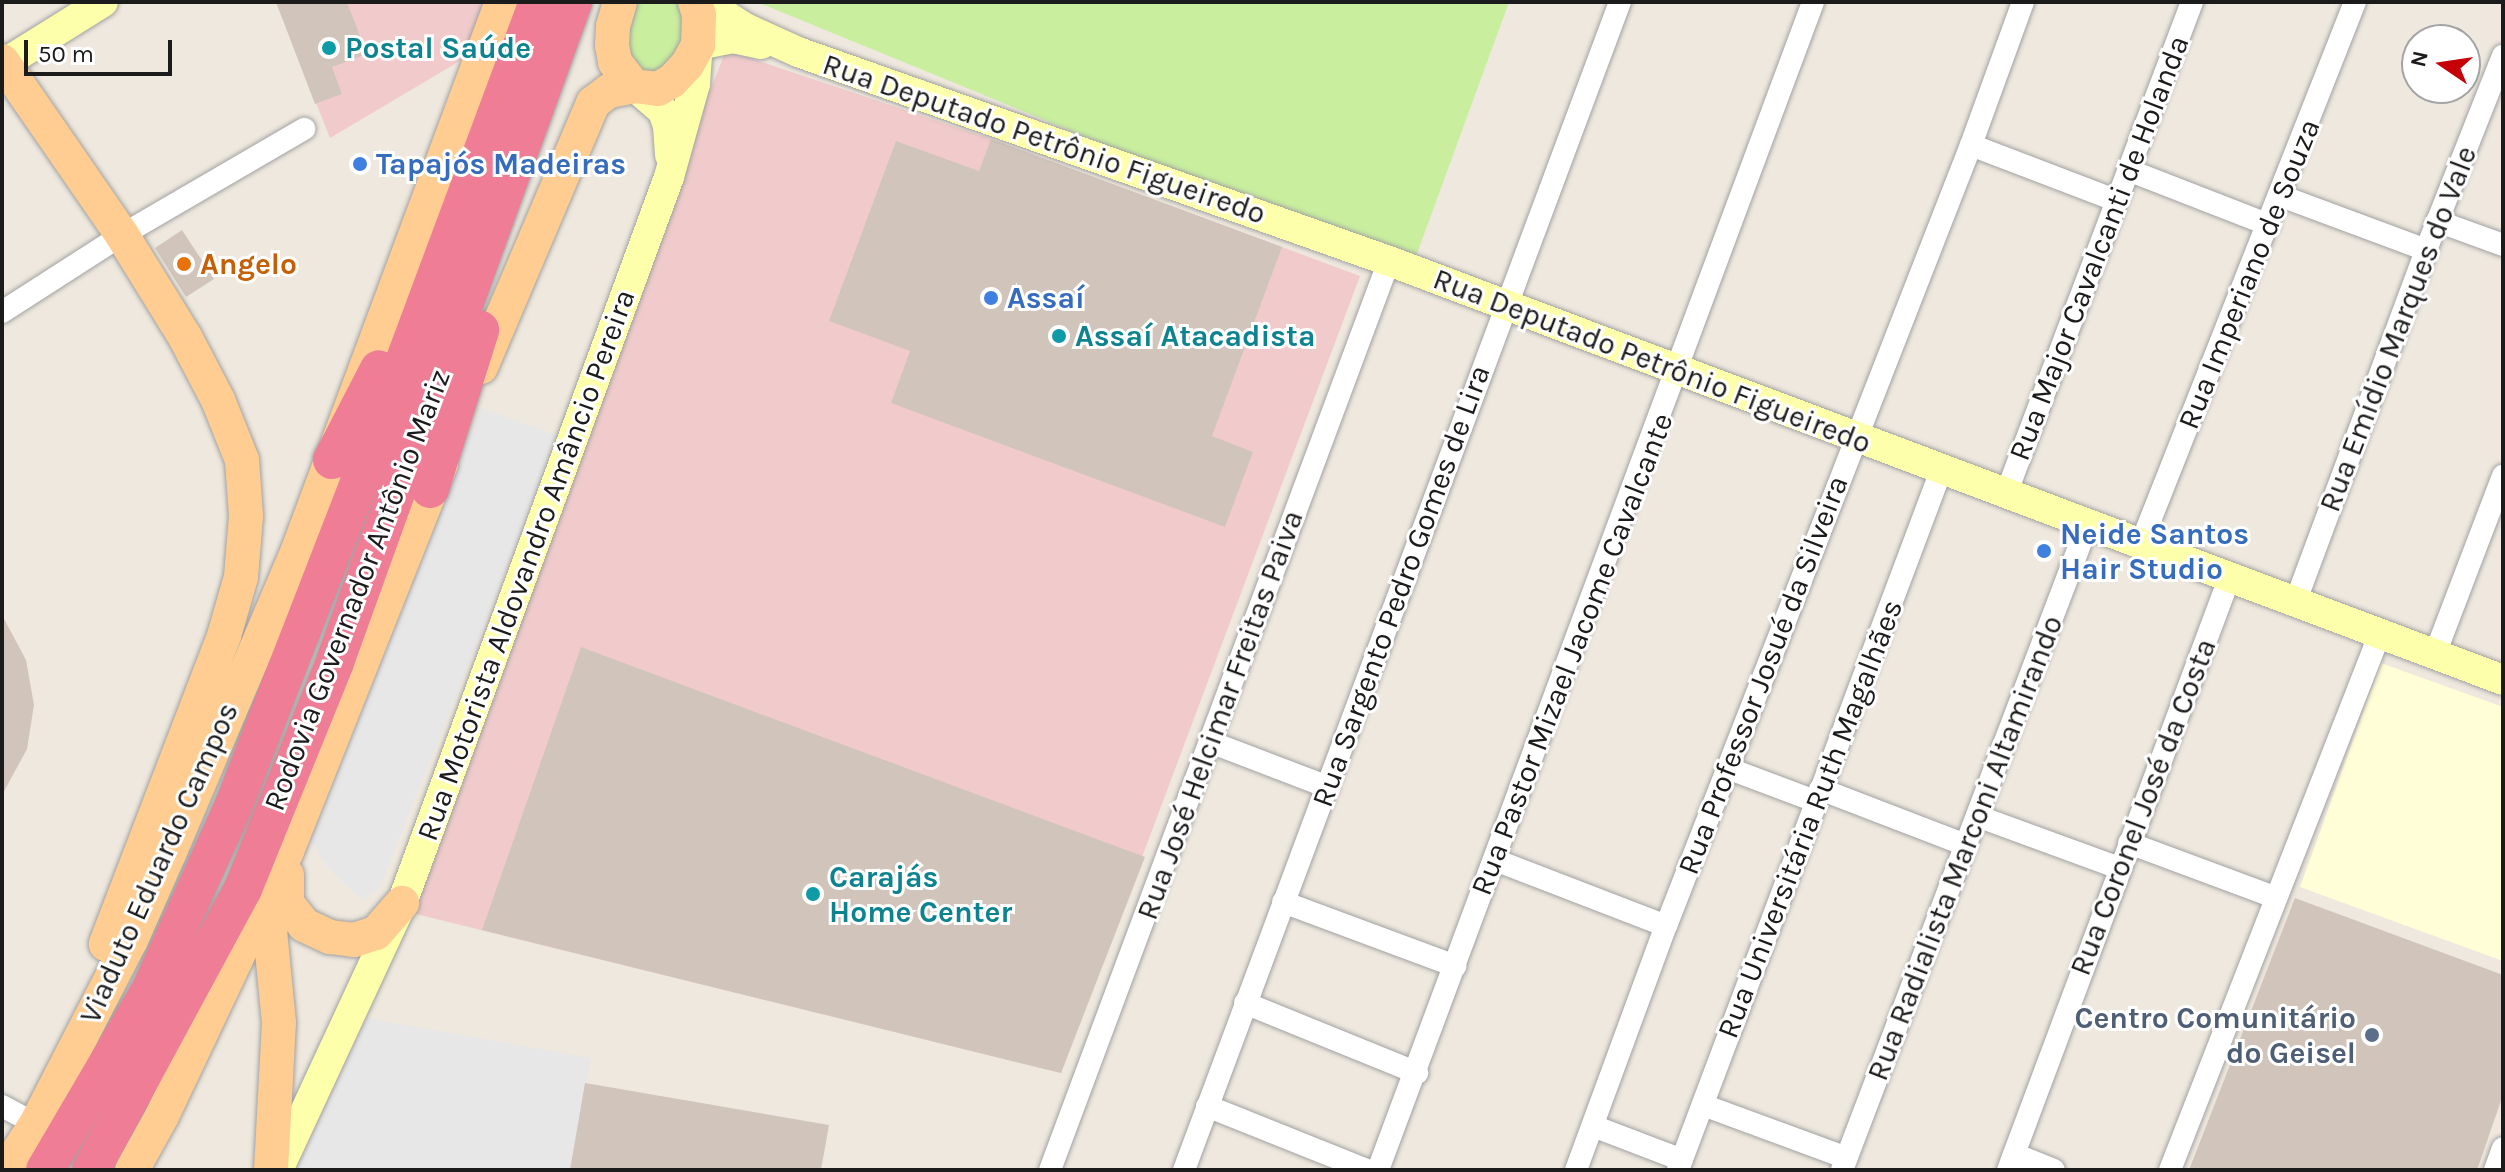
<!DOCTYPE html>
<meta charset="utf-8">
<style>
body{margin:0}
#map{position:relative;width:2505px;height:1172px;overflow:hidden;background:#eee8de;font-family:Karla,sans-serif}
div>[style]{position:absolute}
.commercial>*{inset:0;background:#f1cbcb}
.education>*{inset:0;background:#fffed6}
.grass>*{inset:0;background:#c8ee9e}
.parking>*{inset:0;background:#e7e7e7}
.building>*{inset:0;background:#d1c5bb}
.roads{filter:drop-shadow(0 0 2px #a2a2a2) drop-shadow(0 0 2px #a2a2a2)}
.street>*{height:22px;margin:-11px;padding:0 11px;transform-origin:11px;border-radius:11px;background:#fff}
.secondary>*{height:30px;margin:-15px;padding:0 15px;transform-origin:15px;border-radius:15px;background:#fdffab}
.primary>*{height:34px;margin:-17px;padding:0 17px;transform-origin:17px;border-radius:17px;background:#ffcd92}
.highway>*{height:38px;margin:-19px;padding:0 19px;transform-origin:19px;border-radius:19px;background:#ee7d95}
.dots>*{width:22px;height:22px;translate:-50% -50%;box-sizing:border-box;border:4px solid #fff;border-radius:50%}
span{translate:-50% -50%;white-space:nowrap;text-align:center;line-height:1.15;-webkit-text-stroke:6px #fff;paint-order:stroke}
.culture-label{font-size:30px;color:#0d838f;font-weight:700}
.left{translate:0 -50%;text-align:left}
.street-label{font-size:30px;color:#1b1b1b}
.shop-label{font-size:30px;color:#366cbe;font-weight:700}
.food-label{font-size:30px;color:#c56008;font-weight:700}
.service-label{font-size:30px;color:#4e5e75;font-weight:700}
.right{translate:-100% -50%;text-align:right}
.frame{position:absolute;inset:0;border:4px solid #1b1b1b;pointer-events:none}
.north{position:absolute;left:2401px;top:24px;width:80px;height:80px;box-sizing:border-box;background:#fff;border:2px solid #a4a4a4;border-radius:50%;rotate:283deg;font-size:22px;font-weight:700;line-height:32px;text-align:center;color:#1b1b1b}
.north::after{content:'';display:block;margin:auto;width:28px;height:36px;background:#c50006;clip-path:polygon(50% 0,100% 100%,50% 72%,0 100%)}
.scale{position:absolute;left:24px;top:40px;width:148px;height:36px;box-sizing:border-box;border:4px solid #1b1b1b;border-top:0;padding-left:10px;font-size:24px;line-height:28px;white-space:nowrap;color:#1b1b1b;-webkit-text-stroke:6px #fff;paint-order:stroke}
</style>
<div id="map">
<div class="commercial">
<i style="clip-path:polygon(276px 2px,490px 2px,470px 55px,330px 138px)"></i>
<i style="clip-path:polygon(726px 50px,991px 139px,1360px 276px,1061px 1073px,404px 911px,621px 320px)"></i>
</div>
<div class="education">
<i style="clip-path:polygon(2381px 663px,2503px 707px,2503px 961px,2300px 887px)"></i>
</div>
<div class="grass">
<i style="clip-path:polygon(630px 2px,681px 2px,686px 28px,671px 69px,642px 77px,621px 41px)"></i>
<i style="clip-path:polygon(757px 2px,1509px 2px,1411px 270px)"></i>
</div>
<div class="parking">
<i style="clip-path:polygon(481px 408px,559px 436px,379px 889px,362px 900px,329px 869px,311px 841px)"></i>
<i style="clip-path:polygon(365px 1018px,591px 1058px,570px 1170px,295px 1170px)"></i>
</div>
<div class="building">
<i style="clip-path:polygon(276px 2px,347px 2px,367px 54px,332px 67px,342px 94px,315px 104px)"></i>
<i style="clip-path:polygon(991px 139px,1282px 247px,1212px 436px,1253px 452px,1225px 527px,891px 403px,910px 351px,829px 321px,896px 141px,979px 171px)"></i>
<i style="clip-path:polygon(182px 230px,214px 279px,186px 297px,155px 248px)"></i>
<i style="clip-path:polygon(2px 615px,26px 660px,34px 705px,27px 749px,2px 795px)"></i>
<i style="clip-path:polygon(581px 647px,1145px 857px,1061px 1073px,482px 930px)"></i>
<i style="clip-path:polygon(2295px 898px,2503px 975px,2503px 1095px,2477px 1170px,2189px 1170px)"></i>
<i style="clip-path:polygon(585px 1083px,829px 1125px,821px 1170px,570px 1170px)"></i>
</div>
<div class="roads">
<div class="street">
<i style="left:1971px;top:145px;width:154px;rotate:20.9deg"></i>
<i style="left:2128px;top:170px;width:151px;rotate:21.3deg"></i>
<i style="left:2281px;top:196px;width:155px;rotate:20.4deg"></i>
<i style="left:2437px;top:221px;width:70px;rotate:20deg"></i>
<i style="left:2px;top:312px;width:143px;rotate:-32.7deg"></i>
<i style="left:122px;top:235px;width:211px;rotate:-30.2deg"></i>
<i style="left:2006px;top:494px;width:526px;rotate:-69.29deg"></i>
<i style="left:2140px;top:546px;width:585px;rotate:-68.44deg"></i>
<i style="left:2295px;top:603px;width:377px;rotate:-69.6deg"></i>
<i style="left:2426px;top:250px;width:209px;rotate:-68.4deg"></i>
<i style="left:2435px;top:654px;width:191px;rotate:-69.1deg"></i>
<i style="left:1210px;top:742px;width:126px;rotate:20.9deg"></i>
<i style="left:1727px;top:768px;width:94px;rotate:20.6deg"></i>
<i style="left:1820px;top:789px;width:156px;rotate:21deg"></i>
<i style="left:1977px;top:816px;width:151px;rotate:20.1deg"></i>
<i style="left:2129px;top:843px;width:155px;rotate:20.4deg"></i>
<i style="left:1495px;top:860px;width:183px;rotate:21.1deg"></i>
<i style="left:1283px;top:902px;width:184px;rotate:20.4deg"></i>
<i style="left:1245px;top:1003px;width:186px;rotate:22.1deg"></i>
<i style="left:1703px;top:1105px;width:153px;rotate:20.2deg"></i>
<i style="left:2px;top:1106px;width:38px;rotate:28deg"></i>
<i style="left:1207px;top:1106px;width:172px;rotate:21.8deg"></i>
<i style="left:1593px;top:1126px;width:95px;rotate:20.9deg"></i>
<i style="left:2014px;top:1154px;width:43px;rotate:21.8deg"></i>
<i style="left:1050px;top:1170px;width:970px;rotate:-69.55deg"></i>
<i style="left:1184px;top:1170px;width:1247px;rotate:-69.53deg"></i>
<i style="left:1378px;top:1170px;width:1246px;rotate:-69.57deg"></i>
<i style="left:1576px;top:1170px;width:260px;rotate:-69.8deg"></i>
<i style="left:1666px;top:926px;width:838px;rotate:-68.67deg"></i>
<i style="left:1971px;top:145px;width:152px;rotate:-70deg"></i>
<i style="left:1678px;top:1170px;width:750px;rotate:-69.39deg"></i>
<i style="left:1842px;top:1170px;width:689px;rotate:-69.17deg"></i>
<i style="left:2008px;top:1170px;width:631px;rotate:-69.5deg"></i>
<i style="left:2170px;top:1170px;width:577px;rotate:-68.64deg"></i>
<i style="left:2495px;top:1170px;width:23px;rotate:-70deg"></i>
</div>
<div class="secondary">
<i style="left:705px;top:2px;width:48px;rotate:33deg"></i>
<i style="left:745px;top:28px;width:58px;rotate:24.4deg"></i>
<i style="left:798px;top:52px;width:627px;rotate:19.48deg"></i>
<i style="left:1389px;top:261px;width:1190px;rotate:20.61deg"></i>
<i style="left:2px;top:65px;width:119px;rotate:-32deg"></i>
<i style="left:634px;top:86px;width:38px;rotate:41deg"></i>
<i style="left:663px;top:111px;width:16px;rotate:72deg"></i>
<i style="left:668px;top:126px;width:29px;rotate:86deg"></i>
<i style="left:278px;top:1170px;width:294px;rotate:-65.1deg"></i>
<i style="left:402px;top:903px;width:774px;rotate:-69.81deg"></i>
<i style="left:669px;top:177px;width:97px;rotate:-74.4deg"></i>
<i style="left:695px;top:84px;width:39px;rotate:-86deg"></i>
<i style="left:698px;top:45px;width:36px;rotate:-11deg"></i>
<i style="left:733px;top:38px;width:29px;rotate:12deg"></i>
</div>
<div class="primary">
<i style="left:620px;top:2px;width:25px;rotate:106deg"></i>
<i style="left:613px;top:26px;width:19px;rotate:93deg"></i>
<i style="left:612px;top:45px;width:17px;rotate:80deg"></i>
<i style="left:615px;top:62px;width:31px;rotate:52deg"></i>
<i style="left:2px;top:61px;width:211px;rotate:55.4deg"></i>
<i style="left:122px;top:235px;width:120px;rotate:58.3deg"></i>
<i style="left:185px;top:337px;width:71px;rotate:62.4deg"></i>
<i style="left:218px;top:400px;width:65px;rotate:68.2deg"></i>
<i style="left:242px;top:460px;width:56px;rotate:85.9deg"></i>
<i style="left:246px;top:516px;width:61px;rotate:94.7deg"></i>
<i style="left:241px;top:577px;width:61px;rotate:106.1deg"></i>
<i style="left:224px;top:636px;width:330px;rotate:111deg"></i>
<i style="left:481px;top:367px;width:287px;rotate:-67deg"></i>
<i style="left:593px;top:103px;width:20px;rotate:-37deg"></i>
<i style="left:609px;top:91px;width:25px;rotate:-11deg"></i>
<i style="left:634px;top:86px;width:24px;rotate:7deg"></i>
<i style="left:658px;top:89px;width:16px;rotate:-30deg"></i>
<i style="left:672px;top:81px;width:22px;rotate:-47deg"></i>
<i style="left:687px;top:65px;width:23px;rotate:-61deg"></i>
<i style="left:698px;top:45px;width:30px;rotate:-88deg"></i>
<i style="left:699px;top:15px;width:14px;rotate:-107deg"></i>
<i style="left:287px;top:875px;width:28px;rotate:90deg"></i>
<i style="left:287px;top:903px;width:28px;rotate:52deg"></i>
<i style="left:304px;top:925px;width:29px;rotate:25deg"></i>
<i style="left:330px;top:937px;width:24px;rotate:7deg"></i>
<i style="left:354px;top:940px;width:23px;rotate:-18deg"></i>
<i style="left:376px;top:933px;width:40px;rotate:-49deg"></i>
<i style="left:6px;top:1170px;width:55px;rotate:-56.9deg"></i>
<i style="left:36px;top:1124px;width:207px;rotate:-62.7deg"></i>
<i style="left:131px;top:940px;width:94px;rotate:-66.2deg"></i>
<i style="left:169px;top:854px;width:330px;rotate:-67deg"></i>
<i style="left:298px;top:550px;width:585px;rotate:-69.58deg"></i>
<i style="left:132px;top:1170px;width:62px;rotate:-60.9deg"></i>
<i style="left:162px;top:1116px;width:293px;rotate:-64.7deg"></i>
<i style="left:287px;top:851px;width:417px;rotate:-68.3deg"></i>
<i style="left:271px;top:1170px;width:147px;rotate:-86.9deg"></i>
<i style="left:279px;top:1023px;width:91px;rotate:-95.6deg"></i>
<i style="left:270px;top:932px;width:39px;rotate:-78deg"></i>
</div>
<div class="highway">
<i style="left:332px;top:460px;width:102px;rotate:-62.7deg"></i>
<i style="left:430px;top:489px;width:167px;rotate:-72.5deg"></i>
<i style="left:45px;top:1170px;width:210px;rotate:-59.6deg"></i>
<i style="left:151px;top:989px;width:202px;rotate:-65.7deg"></i>
<i style="left:234px;top:805px;width:345px;rotate:-68.8deg"></i>
<i style="left:359px;top:483px;width:513px;rotate:-69.59deg"></i>
<i style="left:91px;top:1170px;width:319px;rotate:-61.6deg"></i>
<i style="left:243px;top:889px;width:245px;rotate:-67.9deg"></i>
<i style="left:335px;top:662px;width:702px;rotate:-70.17deg"></i>
</div>
</div>
<div class="dots">
<i style="left:329px;top:48px;background:#0f9aa8"></i>
<i style="left:360px;top:164px;background:#3f7fe0"></i>
<i style="left:184px;top:264px;background:#e8710a"></i>
<i style="left:991px;top:298px;background:#3f7fe0"></i>
<i style="left:1059px;top:336px;background:#0f9aa8"></i>
<i style="left:2044px;top:551px;background:#3f7fe0"></i>
<i style="left:813px;top:894px;background:#0f9aa8"></i>
<i style="left:2372px;top:1035px;background:#5c6f8a"></i>
</div>
<div class="culture-label">
<span class="left" style="left:345px;top:48px">Postal Saúde</span>
<span class="left" style="left:1075px;top:336px">Assaí Atacadista</span>
<span class="left" style="left:829px;top:894px">Carajás<br>Home Center</span>
</div>
<div class="street-label">
<span style="left:1044px;top:139px;rotate:19deg">Rua Deputado Petrônio Figueiredo</span>
<span style="left:2099px;top:248px;rotate:-69deg">Rua Major Cavalcanti de Holanda</span>
<span style="left:2249px;top:274px;rotate:-68deg">Rua Imperiano de Souza</span>
<span style="left:2398px;top:329px;rotate:-69deg">Rua Emídio Marques do Vale</span>
<span style="left:1652px;top:361px;rotate:21deg">Rua Deputado Petrônio Figueiredo</span>
<span style="left:526px;top:565px;rotate:-70deg">Rua Motorista Aldovandro Amâncio Pereira</span>
<span style="left:1401px;top:586px;rotate:-70deg">Rua Sargento Pedro Gomes de Lira</span>
<span style="left:357px;top:590px;rotate:-69deg">Rodovia Governador Antônio Mariz</span>
<span style="left:1572px;top:654px;rotate:-69deg">Rua Pastor Mizael Jacome Cavalcante</span>
<span style="left:1763px;top:675px;rotate:-69deg">Rua Professor Josué da Silveira</span>
<span style="left:1220px;top:715px;rotate:-70deg">Rua José Helcimar Freitas Paiva</span>
<span style="left:2143px;top:807px;rotate:-69deg">Rua Coronel José da Costa</span>
<span style="left:1810px;top:819px;rotate:-69deg">Rua Universitária Ruth Magalhães</span>
<span style="left:1965px;top:848px;rotate:-69deg">Rua Radialista Marconi Altamirando</span>
<span style="left:159px;top:863px;rotate:-66deg">Viaduto Eduardo Campos</span>
</div>
<div class="shop-label">
<span class="left" style="left:376px;top:164px">Tapajós Madeiras</span>
<span class="left" style="left:1007px;top:298px">Assaí</span>
<span class="left" style="left:2060px;top:551px">Neide Santos<br>Hair Studio</span>
</div>
<div class="food-label">
<span class="left" style="left:200px;top:264px">Angelo</span>
</div>
<div class="service-label">
<span class="right" style="left:2356px;top:1035px">Centro Comunitário<br>do Geisel</span>
</div>
<div class="frame"></div>
<div class="north">N</div>
<div class="scale">50 m</div>
</div>
